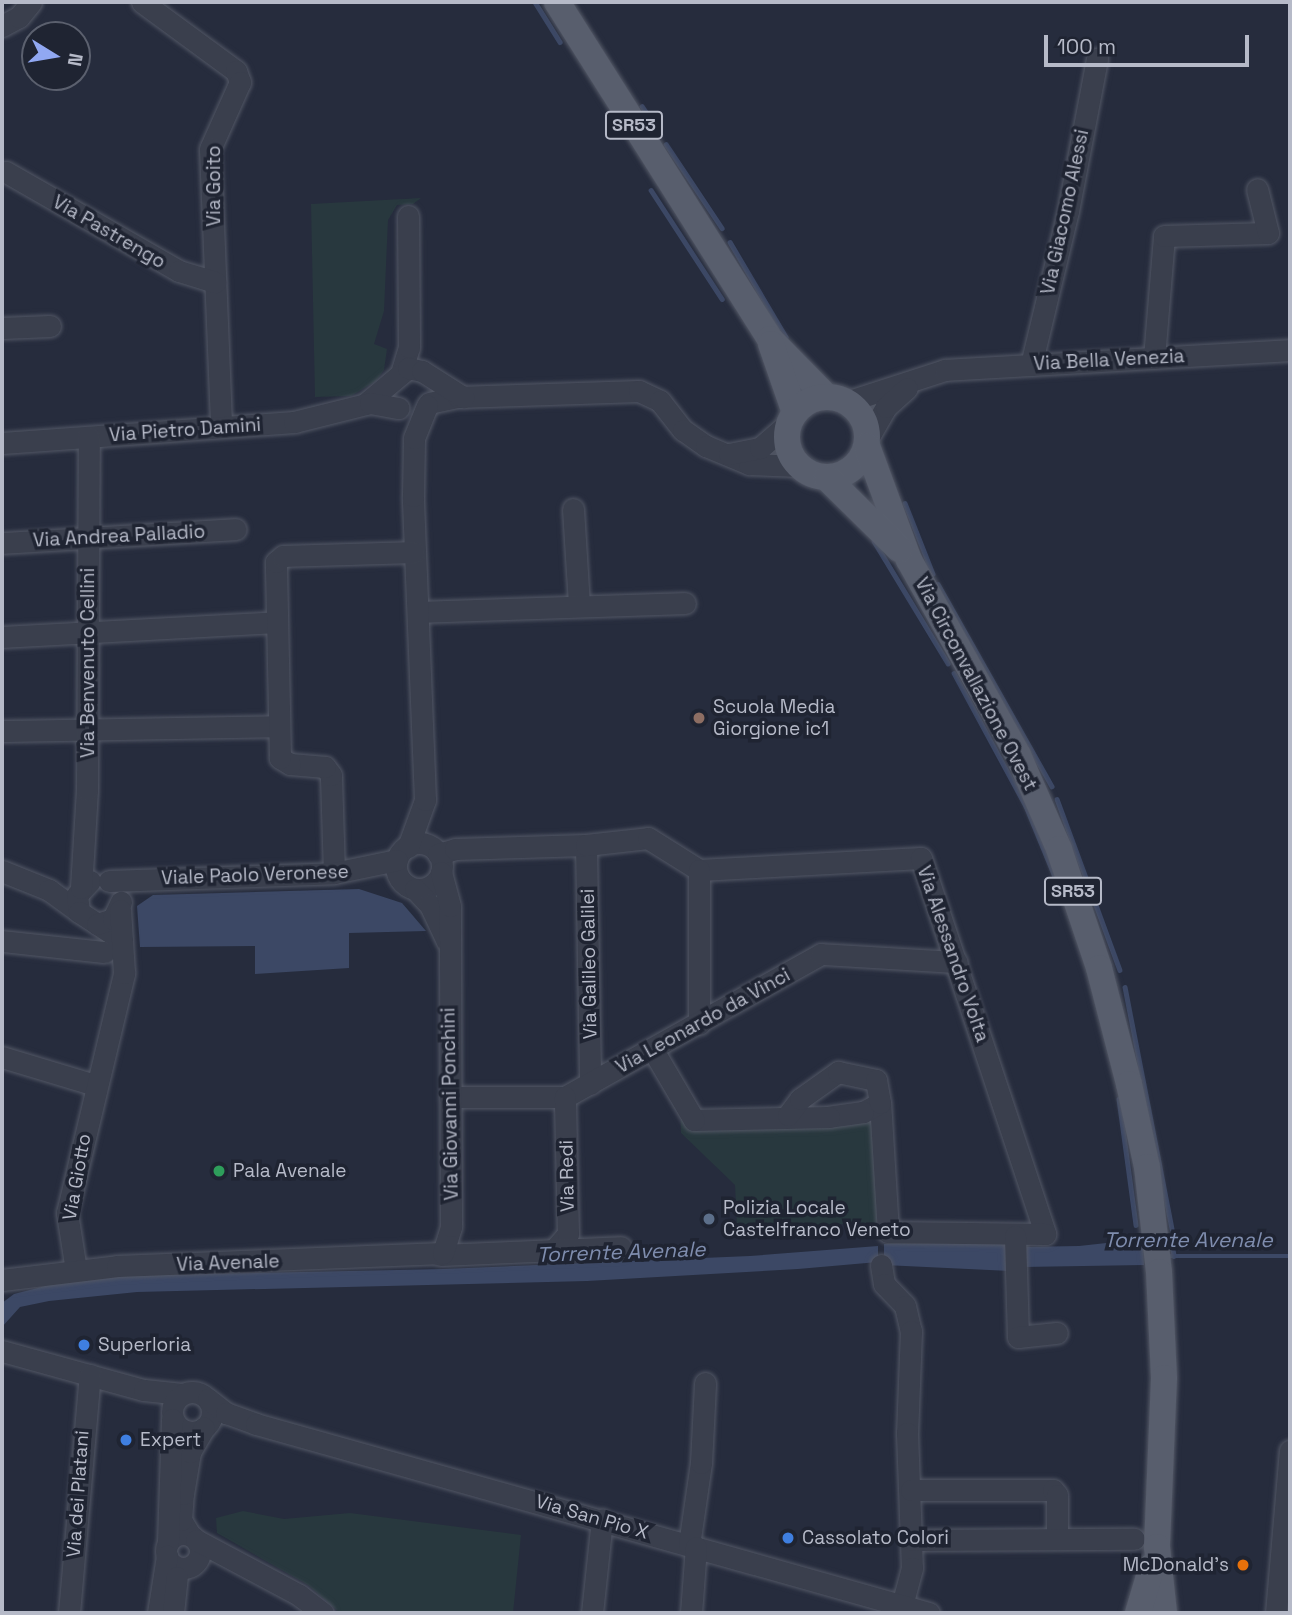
<!DOCTYPE html>
<style>
body{margin:0}
#map{position:relative;width:1292px;height:1615px;overflow:hidden;background:#262c3d;font-family:"Space Grotesk",sans-serif}
div>[style]{position:absolute}
.green>*{inset:0;background:#28383e}
.water>*{inset:0;background:#3c4865}
.stream>*{height:4.5px;margin:-2.25px;padding:0 2.25px;transform-origin:2.25px;border-radius:2.25px;background:#3c4865}
.roads{filter:drop-shadow(0 0 2px #525765) drop-shadow(0 0 2px #525765)}
.minor>*{height:21px;margin:-10.5px;padding:0 10.5px;transform-origin:10.5px;border-radius:10.5px;background:#3a3f4d}
.minor>.ring{margin:-10.5px;padding:0;box-sizing:content-box;background:none;border:21px solid #3a3f4d;border-radius:50%}
.major>*{height:26px;margin:-13px;padding:0 13px;transform-origin:13px;border-radius:13px;background:#585e6d}
.major>.ring{margin:-13px;padding:0;box-sizing:content-box;background:none;border:26px solid #585e6d;border-radius:50%}
.dots>*{width:19px;height:19px;translate:-50% -50%;box-sizing:border-box;border:4px solid #1f2432;border-radius:50%}
span{translate:-50% -50%;white-space:nowrap;text-align:center;line-height:1.15;-webkit-text-stroke:7px #1f2432;paint-order:stroke}
.shield-label span{padding:2px 5px;background:#1f2432;border:2px solid;border-radius:5px;-webkit-text-stroke-width:0}
.shield-label{font-size:18px;color:#b6bac8;font-weight:700}
.street-label{font-size:19px;color:#b6bac8}
.poi-label{font-size:19px;color:#b6bac8}
.left{translate:0 -50%;text-align:left}
.right{translate:-100% -50%;text-align:right}
.water-label{font-size:21px;color:#7f8dae;font-style:italic}
.frame{position:absolute;inset:0;border:4px solid #b6bac8;pointer-events:none}
.north{position:absolute;left:21px;top:21px;width:70px;height:70px;box-sizing:border-box;background:#1f2432;border:2px solid #5b606e;border-radius:50%;rotate:101deg;font-size:19px;font-weight:700;line-height:28px;text-align:center;color:#b6bac8}
.north::after{content:'';display:block;margin:auto;width:24px;height:32px;background:#91a8f2;clip-path:polygon(50% 0,100% 100%,50% 72%,0 100%)}
.scale{position:absolute;left:1044px;top:35px;width:205px;height:32px;box-sizing:border-box;border:4px solid #b6bac8;border-top:0;padding-left:9px;font-size:21px;line-height:24px;white-space:nowrap;color:#b6bac8;-webkit-text-stroke:5px #1f2432;paint-order:stroke}
</style>
<div id="map">
<div class="green">
<i style="clip-path:polygon(421px 198px,413px 204px,397px 205px,388px 220px,384px 311px,374px 344px,387px 349px,384px 370px,376px 381px,351px 396px,315px 397px,311px 204px)"></i>
<i style="clip-path:polygon(680px 1104px,688px 1119px,873px 1122px,885px 1222px,742px 1229px,737px 1225px,735px 1185px,681px 1133px)"></i>
<i style="clip-path:polygon(243px 1511px,284px 1519px,350px 1513px,521px 1535px,513px 1613px,340px 1613px,308px 1585px,217px 1533px,216px 1518px)"></i>
</div>
<div class="water">
<i style="clip-path:polygon(359px 889px,402px 903px,426px 931px,349px 933px,349px 968px,255px 974px,255px 946px,140px 947px,137px 906px,153px 895px)"></i>
<i style="clip-path:polygon(1143px 1239px,1144px 1265px,1023px 1267px,1022px 1247px,1079px 1246px)"></i>
<i style="clip-path:polygon(1006px 1243px,1010px 1271px,884px 1265px,884px 1244px)"></i>
<i style="clip-path:polygon(878px 1246px,878px 1262px,798px 1269px,587px 1281px,137px 1292px,49px 1301px,20px 1307px,2px 1327px,2px 1303px,14px 1294px,65px 1281px,121px 1276px,443px 1269px,750px 1256px)"></i>
</div>
<div class="stream">
<i style="left:535px;top:2px;width:47px;rotate:58deg"></i>
<i style="left:642px;top:106px;width:29px;rotate:56deg"></i>
<i style="left:666px;top:144px;width:101px;rotate:56.3deg"></i>
<i style="left:651px;top:190px;width:130px;rotate:56.9deg"></i>
<i style="left:730px;top:242px;width:110px;rotate:59.5deg"></i>
<i style="left:905px;top:503px;width:76px;rotate:68.5deg"></i>
<i style="left:874px;top:541px;width:143px;rotate:58.8deg"></i>
<i style="left:938px;top:584px;width:232px;rotate:60.6deg"></i>
<i style="left:954px;top:673px;width:151px;rotate:61.6deg"></i>
<i style="left:1026px;top:806px;width:79px;rotate:67.7deg"></i>
<i style="left:1057px;top:799px;width:182px;rotate:69.8deg"></i>
<i style="left:1125px;top:987px;width:246px;rotate:79deg"></i>
<i style="left:1119px;top:1099px;width:127px;rotate:82.3deg"></i>
<i style="left:1172px;top:1243px;width:13px;rotate:81deg"></i>
<i style="left:1165px;top:1256px;width:125px"></i>
</div>
<div class="roads">
<div class="minor">
<i style="left:142px;top:2px;width:117px;rotate:36.3deg"></i>
<i style="left:236px;top:71px;width:12px;rotate:70deg"></i>
<i style="left:240px;top:82px;width:73px;rotate:114.1deg"></i>
<i style="left:210px;top:149px;width:277px;rotate:87.7deg"></i>
<i style="left:2px;top:26px;width:19px;rotate:-28deg"></i>
<i style="left:19px;top:17px;width:19px;rotate:-51deg"></i>
<i style="left:6px;top:172px;width:199px;rotate:29.8deg"></i>
<i style="left:179px;top:271px;width:38px;rotate:17deg"></i>
<i style="left:2px;top:328px;width:48px;rotate:-2.4deg"></i>
<i style="left:1154px;top:358px;width:122px;rotate:-85.3deg"></i>
<i style="left:1164px;top:236px;width:104px;rotate:-1.7deg"></i>
<i style="left:1268px;top:233px;width:45px;rotate:-104deg"></i>
<i style="left:1031px;top:365px;width:158px;rotate:-76.5deg"></i>
<i style="left:1068px;top:211px;width:155px;rotate:-79.2deg"></i>
<i style="left:402px;top:370px;width:24px;rotate:-73deg"></i>
<i style="left:409px;top:347px;width:131px;rotate:-90.4deg"></i>
<i style="left:846px;top:402px;width:104px;rotate:-17.9deg"></i>
<i style="left:945px;top:370px;width:346px;rotate:-3.3deg"></i>
<i style="left:429px;top:403px;width:30px;rotate:-12deg"></i>
<i style="left:458px;top:397px;width:181px;rotate:-1.9deg"></i>
<i style="left:639px;top:391px;width:23px;rotate:25deg"></i>
<i style="left:660px;top:401px;width:37px;rotate:52deg"></i>
<i style="left:683px;top:430px;width:28px;rotate:35deg"></i>
<i style="left:706px;top:446px;width:47px;rotate:22.7deg"></i>
<i style="left:749px;top:464px;width:50px;rotate:2.3deg"></i>
<i style="left:365px;top:404px;width:56px;rotate:-39.9deg"></i>
<i style="left:408px;top:368px;width:14px;rotate:12deg"></i>
<i style="left:422px;top:371px;width:49px;rotate:32.4deg"></i>
<i style="left:867px;top:440px;width:38px;rotate:-60deg"></i>
<i style="left:886px;top:407px;width:28px;rotate:-42deg"></i>
<i style="left:2px;top:443px;width:293px;rotate:-4.1deg"></i>
<i style="left:294px;top:422px;width:78px;rotate:-14deg"></i>
<i style="left:370px;top:403px;width:29px;rotate:10deg"></i>
<i style="left:729px;top:454px;width:32px;rotate:-11deg"></i>
<i style="left:760px;top:448px;width:40px;rotate:-41deg"></i>
<i style="left:573px;top:509px;width:95px;rotate:86.4deg"></i>
<i style="left:2px;top:543px;width:234px;rotate:-3.4deg"></i>
<i style="left:419px;top:612px;width:266px;rotate:-1.9deg"></i>
<i style="left:2px;top:637px;width:274px;rotate:-3.1deg"></i>
<i style="left:2px;top:731px;width:277px;rotate:-1deg"></i>
<i class="ring" style="left:396px;top:843px;width:25px;height:25px"></i>
<i style="left:586px;top:845px;width:239px;rotate:89deg"></i>
<i style="left:408px;top:847px;width:50px;rotate:-70.1deg"></i>
<i style="left:425px;top:800px;width:304px;rotate:-92.3deg"></i>
<i style="left:413px;top:496px;width:58px;rotate:-89deg"></i>
<i style="left:414px;top:438px;width:35px;rotate:-68deg"></i>
<i style="left:438px;top:854px;width:18px;rotate:-16deg"></i>
<i style="left:455px;top:849px;width:131px;rotate:-1.7deg"></i>
<i style="left:586px;top:845px;width:62px;rotate:-6.4deg"></i>
<i style="left:648px;top:838px;width:60px;rotate:32.1deg"></i>
<i style="left:699px;top:870px;width:222px;rotate:-3.1deg"></i>
<i style="left:921px;top:858px;width:396px;rotate:71.7deg"></i>
<i style="left:1045px;top:1234px;width:157px;rotate:-179.3deg"></i>
<i style="left:888px;top:1232px;width:129px;rotate:-93.5deg"></i>
<i style="left:880px;top:1103px;width:19px;rotate:152deg"></i>
<i style="left:863px;top:1112px;width:34px;rotate:172deg"></i>
<i style="left:829px;top:1117px;width:135px;rotate:178.7deg"></i>
<i style="left:694px;top:1120px;width:81px;rotate:-120.4deg"></i>
<i style="left:699px;top:870px;width:154px;rotate:90deg"></i>
<i style="left:2px;top:871px;width:51px;rotate:22deg"></i>
<i style="left:49px;top:890px;width:37px;rotate:36deg"></i>
<i style="left:334px;top:873px;width:98px;rotate:-91.8deg"></i>
<i style="left:331px;top:775px;width:10px;rotate:-127deg"></i>
<i style="left:325px;top:767px;width:35px;rotate:-175deg"></i>
<i style="left:290px;top:764px;width:12px;rotate:-149deg"></i>
<i style="left:280px;top:758px;width:196px;rotate:-91.2deg"></i>
<i style="left:276px;top:562px;width:9px;rotate:-41deg"></i>
<i style="left:283px;top:556px;width:131px;rotate:-1.7deg"></i>
<i style="left:90px;top:881px;width:19px;rotate:133deg"></i>
<i style="left:77px;top:895px;width:17px;rotate:83deg"></i>
<i style="left:79px;top:912px;width:51px;rotate:33.1deg"></i>
<i style="left:109px;top:881px;width:225px;rotate:-2deg"></i>
<i style="left:334px;top:873px;width:64px;rotate:-11.7deg"></i>
<i style="left:81px;top:888px;width:98px;rotate:-86.5deg"></i>
<i style="left:87px;top:790px;width:353px;rotate:-89.7deg"></i>
<i style="left:415px;top:889px;width:22px;rotate:47deg"></i>
<i style="left:430px;top:905px;width:40px;rotate:65deg"></i>
<i style="left:97px;top:924px;width:17px;rotate:-17deg"></i>
<i style="left:113px;top:919px;width:19px;rotate:-65deg"></i>
<i style="left:2px;top:941px;width:103px;rotate:6.2deg"></i>
<i style="left:2px;top:1057px;width:97px;rotate:16.8deg"></i>
<i style="left:450px;top:1097px;width:115px"></i>
<i style="left:565px;top:1097px;width:293px;rotate:-29.2deg"></i>
<i style="left:821px;top:954px;width:136px;rotate:3.4deg"></i>
<i style="left:788px;top:1115px;width:20px;rotate:-53deg"></i>
<i style="left:800px;top:1099px;width:47px;rotate:-35.4deg"></i>
<i style="left:838px;top:1072px;width:39px;rotate:12deg"></i>
<i style="left:876px;top:1080px;width:23px;rotate:80deg"></i>
<i style="left:1015px;top:1236px;width:101px;rotate:88.3deg"></i>
<i style="left:1018px;top:1337px;width:39px;rotate:-6deg"></i>
<i style="left:554px;top:1250px;width:21px;rotate:-49deg"></i>
<i style="left:568px;top:1234px;width:137px;rotate:-91.3deg"></i>
<i style="left:440px;top:1255px;width:181px;rotate:-2.5deg"></i>
<i style="left:881px;top:1265px;width:19px;rotate:81deg"></i>
<i style="left:884px;top:1284px;width:30px;rotate:46deg"></i>
<i style="left:905px;top:1306px;width:26px;rotate:77deg"></i>
<i style="left:911px;top:1331px;width:102px;rotate:92.2deg"></i>
<i style="left:907px;top:1433px;width:135px;rotate:87.9deg"></i>
<i style="left:912px;top:1568px;width:38px;rotate:105deg"></i>
<i style="left:76px;top:1270px;width:58px;rotate:-99deg"></i>
<i style="left:67px;top:1213px;width:247px;rotate:-76.6deg"></i>
<i style="left:124px;top:973px;width:63px;rotate:-93.6deg"></i>
<i style="left:2px;top:1280px;width:116px;rotate:-6.9deg"></i>
<i style="left:117px;top:1266px;width:326px;rotate:-2.3deg"></i>
<i style="left:443px;top:1253px;width:28px;rotate:-73deg"></i>
<i style="left:451px;top:1226px;width:320px;rotate:-90.2deg"></i>
<i style="left:450px;top:906px;width:35px;rotate:-105deg"></i>
<i style="left:2px;top:1351px;width:147px;rotate:15.4deg"></i>
<i style="left:144px;top:1390px;width:38px;rotate:6deg"></i>
<i class="ring" style="left:172px;top:1392px;width:19px;height:19px"></i>
<i style="left:208px;top:1399px;width:23px;rotate:38deg"></i>
<i style="left:226px;top:1413px;width:32px;rotate:20deg"></i>
<i style="left:256px;top:1424px;width:699px;rotate:15.69deg"></i>
<i style="left:911px;top:1490px;width:142px"></i>
<i style="left:1053px;top:1490px;width:6px;rotate:51deg"></i>
<i style="left:1057px;top:1495px;width:44px;rotate:90deg"></i>
<i class="ring" style="left:166px;top:1534px;width:13px;height:13px"></i>
<i style="left:190px;top:1535px;width:17px;rotate:-121deg"></i>
<i style="left:181px;top:1520px;width:26px;rotate:-86deg"></i>
<i style="left:183px;top:1494px;width:43px;rotate:-80.5deg"></i>
<i style="left:190px;top:1452px;width:28px;rotate:-60deg"></i>
<i style="left:196px;top:1540px;width:117px;rotate:28.1deg"></i>
<i style="left:299px;top:1595px;width:30px;rotate:37deg"></i>
<i style="left:913px;top:1540px;width:221px;rotate:-0.3deg"></i>
<i style="left:168px;top:1542px;width:123px;rotate:-88.1deg"></i>
<i style="left:689px;top:1545px;width:83px;rotate:-81.7deg"></i>
<i style="left:701px;top:1463px;width:80px;rotate:-87.1deg"></i>
<i style="left:69px;top:1613px;width:239px;rotate:-85deg"></i>
<i style="left:158px;top:1613px;width:58px;rotate:-81deg"></i>
<i style="left:173px;top:1613px;width:36px;rotate:-84deg"></i>
<i style="left:592px;top:1613px;width:94px;rotate:-83.9deg"></i>
<i style="left:691px;top:1613px;width:66px;rotate:-85.7deg"></i>
<i style="left:1276px;top:1613px;width:163px;rotate:-85.1deg"></i>
</div>
<div class="major">
<i style="left:557px;top:2px;width:399px;rotate:57.7deg"></i>
<i style="left:770px;top:339px;width:81px;rotate:45.5deg"></i>
<i style="left:771px;top:344px;width:73px;rotate:70.8deg"></i>
<i class="ring" style="left:787px;top:397px;width:54px;height:54px"></i>
<i style="left:867px;top:446px;width:121px;rotate:69.8deg"></i>
<i style="left:909px;top:560px;width:223px;rotate:60.8deg"></i>
<i style="left:1018px;top:755px;width:103px;rotate:66.4deg"></i>
<i style="left:1059px;top:849px;width:126px;rotate:71.4deg"></i>
<i style="left:1099px;top:968px;width:120px;rotate:75.5deg"></i>
<i style="left:1129px;top:1084px;width:85px;rotate:77.8deg"></i>
<i style="left:1147px;top:1167px;width:106px;rotate:83.5deg"></i>
<i style="left:1159px;top:1272px;width:106px;rotate:87.3deg"></i>
<i style="left:1164px;top:1378px;width:169px;rotate:92.4deg"></i>
<i style="left:1157px;top:1547px;width:66px;rotate:83.9deg"></i>
<i style="left:827px;top:478px;width:101px;rotate:44.6deg"></i>
<i style="left:1138px;top:1613px;width:49px;rotate:-73.4deg"></i>
</div>
</div>
<div class="dots">
<i style="left:699px;top:718px;background:#8d6e63"></i>
<i style="left:219px;top:1171px;background:#2e9e5b"></i>
<i style="left:709px;top:1219px;background:#5c6f8a"></i>
<i style="left:84px;top:1345px;background:#3f7fe0"></i>
<i style="left:126px;top:1440px;background:#3f7fe0"></i>
<i style="left:788px;top:1538px;background:#3f7fe0"></i>
<i style="left:1243px;top:1565px;background:#e8710a"></i>
</div>
<div class="shield-label">
<span style="left:634px;top:125px">SR53</span>
<span style="left:1073px;top:891px">SR53</span>
</div>
<div class="street-label">
<span style="left:214px;top:186px;rotate:-90deg">Via Goito</span>
<span style="left:1065px;top:212px;rotate:-78deg">Via Giacomo Alessi</span>
<span style="left:109px;top:232px;rotate:30deg">Via Pastrengo</span>
<span style="left:1109px;top:360px;rotate:-3deg">Via Bella Venezia</span>
<span style="left:185px;top:430px;rotate:-4deg">Via Pietro Damini</span>
<span style="left:119px;top:536px;rotate:-3deg">Via Andrea Palladio</span>
<span style="left:88px;top:663px;rotate:-90deg">Via Benvenuto Cellini</span>
<span style="left:976px;top:684px;rotate:62deg">Via Circonvallazione Ovest</span>
<span style="left:255px;top:875px;rotate:-2deg">Viale Paolo Veronese</span>
<span style="left:953px;top:954px;rotate:71deg">Via Alessandro Volta</span>
<span style="left:589px;top:964px;rotate:-91deg">Via Galileo Galilei</span>
<span style="left:703px;top:1021px;rotate:-29deg">Via Leonardo da Vinci</span>
<span style="left:450px;top:1104px;rotate:-91deg">Via Giovanni Ponchini</span>
<span style="left:567px;top:1176px;rotate:-91deg">Via Redi</span>
<span style="left:77px;top:1177px;rotate:-80deg">Via Giotto</span>
<span style="left:228px;top:1263px;rotate:-2deg">Via Avenale</span>
<span style="left:78px;top:1494px;rotate:-86deg">Via dei Platani</span>
<span style="left:592px;top:1517px;rotate:16deg">Via San Pio X</span>
</div>
<div class="poi-label">
<span class="left" style="left:713px;top:718px">Scuola Media<br>Giorgione ic1</span>
<span class="left" style="left:233px;top:1171px">Pala Avenale</span>
<span class="left" style="left:723px;top:1219px">Polizia Locale<br>Castelfranco Veneto</span>
<span class="left" style="left:98px;top:1345px">Superloria</span>
<span class="left" style="left:140px;top:1440px">Expert</span>
<span class="left" style="left:802px;top:1538px">Cassolato Colori</span>
<span class="right" style="left:1229px;top:1565px">McDonald's</span>
</div>
<div class="water-label">
<span style="left:1188px;top:1240px">Torrente Avenale</span>
<span style="left:621px;top:1252px;rotate:-2deg">Torrente Avenale</span>
</div>
<div class="frame"></div>
<div class="north">N</div>
<div class="scale">100 m</div>
</div>
